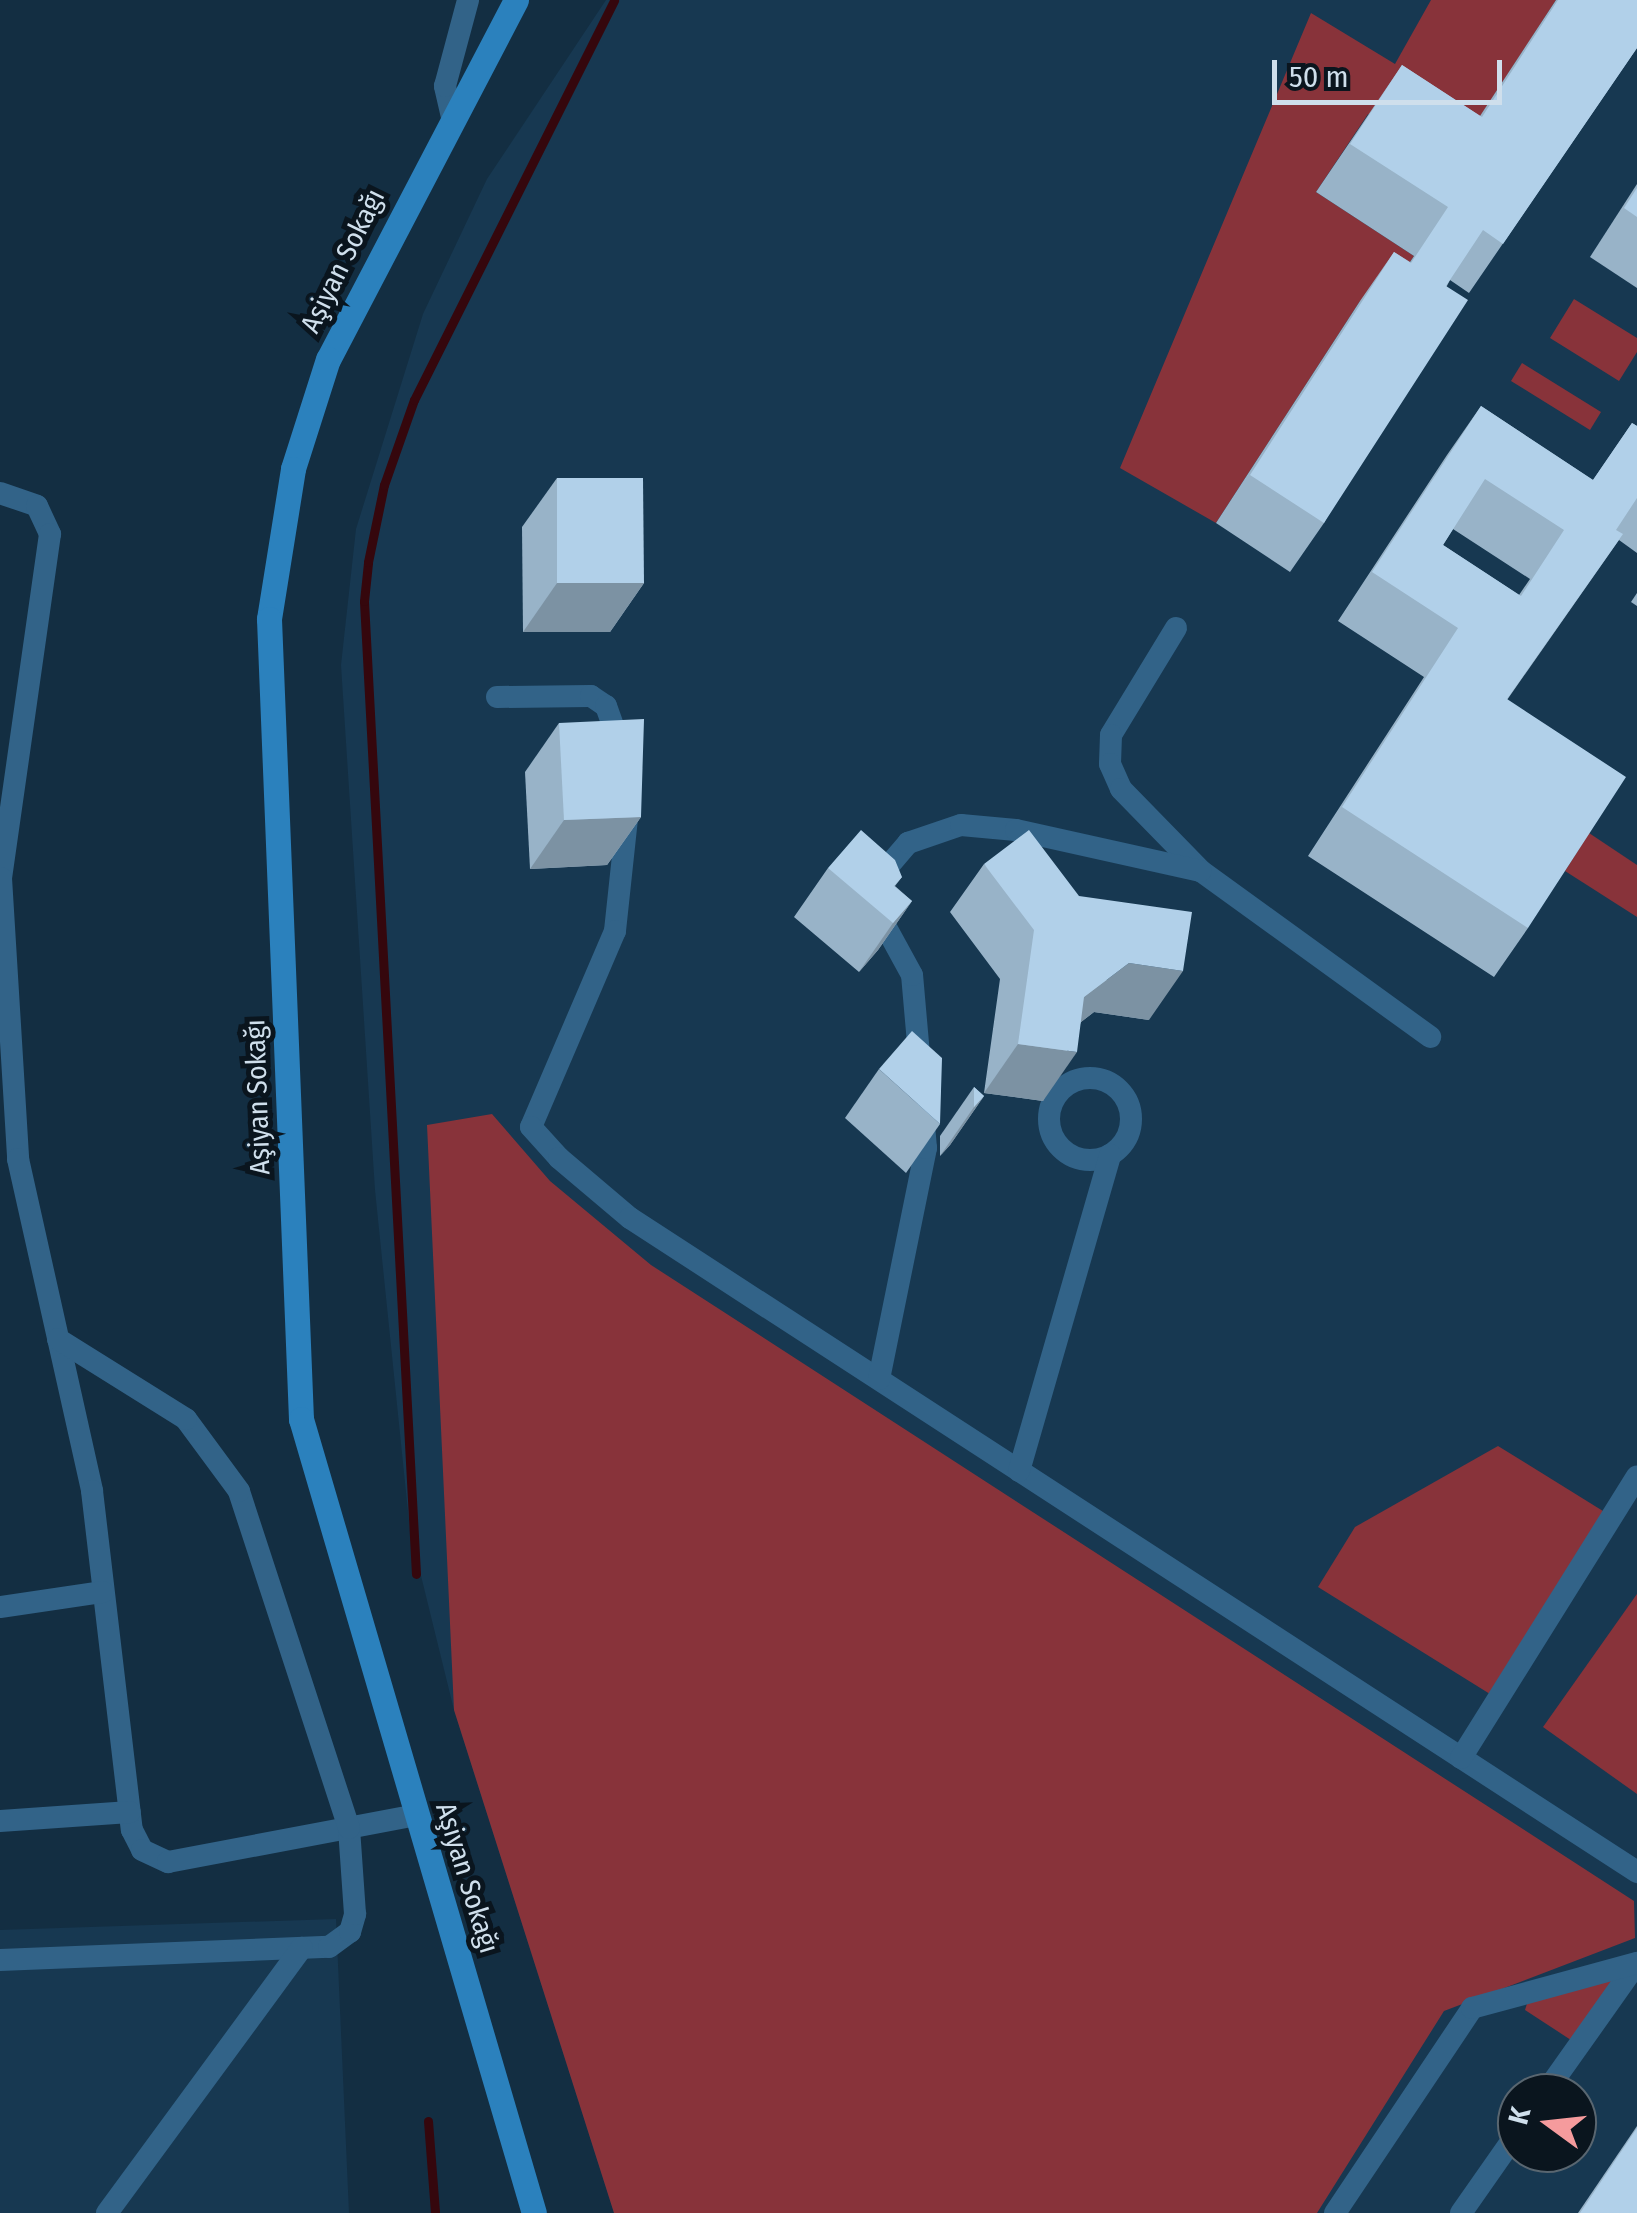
<!DOCTYPE html>
<meta charset="utf-8">
<style>
body{margin:0}
#map{position:relative;width:1637px;height:2213px;overflow:hidden;background:#132e42;font-family:"Fira Sans Condensed",sans-serif}
div>[style]{position:absolute}
.built>*{inset:0;background:#173851}
.green>*{inset:0;background:#88333a}
.stream>*{height:9px;margin:-4.5px;padding:0 4.5px;transform-origin:4.5px;border-radius:4.5px;background:#35070d}
.street>*{height:22px;margin:-11px;padding:0 11px;transform-origin:11px;border-radius:11px;background:#326388}
.street>.ring{margin:-11px;padding:0;box-sizing:content-box;background:none;border:22px solid #326388;border-radius:50%}
.secondary>*{height:25px;margin:-12.5px;padding:0 12.5px;transform-origin:12.5px;border-radius:12.5px;background:#2b81bd}
.wall>*{inset:0;background:#98b3c8}
.shaded-wall>*{inset:0;background:#7c92a3}
.building>*{inset:0;background:#b1d0e9}
span{translate:-50% -50%;white-space:nowrap;text-align:center;line-height:1.15;-webkit-text-stroke:10px #0a151e;paint-order:stroke}
.street-label{font-size:28px;color:#cfdfec}
.north{position:absolute;left:1497px;top:2073px;width:100px;height:100px;box-sizing:border-box;background:#0a151e;border:2px solid #596670;border-radius:50%;rotate:285deg;font-size:28px;font-weight:700;line-height:40px;text-align:center;color:#cfdfec}
.north::after{content:'';display:block;margin:auto;width:35px;height:45px;background:#f59b9d;clip-path:polygon(50% 0,100% 100%,50% 72%,0 100%)}
.scale{position:absolute;left:1272px;top:60px;width:230px;height:45px;box-sizing:border-box;border:5px solid #cfdfec;border-top:0;padding-left:12px;font-size:30px;line-height:35px;white-space:nowrap;color:#cfdfec;-webkit-text-stroke:8px #0a151e;paint-order:stroke}
</style>
<div id="map">
<div class="built">
<i style="clip-path:polygon(evenodd,606px 0,1637px 0,1637px 2213px,614px 2213px,454px 1710px,410px 1531px,375px 1190px,341px 665px,356px 529px,423px 314px,487px 179px,606px 0,1517px 2093px,1577px 2093px,1577px 2153px,1517px 2153px,1517px 2093px)"></i>
<i style="clip-path:polygon(336px 1919px,349px 2213px,0 2213px,0 1930px)"></i>
</div>
<div class="green">
<i style="clip-path:polygon(1431px 0,1556px 0,1448px 166px,1368px 114px,1316px 192px,1414px 256px,1377px 312px,1360px 301px,1216px 523px,1120px 468px,1311px 13px,1395px 64px)"></i>
<i style="clip-path:polygon(1574px 299px,1637px 338px,1637px 352px,1619px 381px,1550px 338px)"></i>
<i style="clip-path:polygon(1522px 363px,1601px 412px,1590px 430px,1511px 381px)"></i>
<i style="clip-path:polygon(1589px 833px,1637px 865px,1637px 917px,1565px 871px)"></i>
<i style="clip-path:polygon(492px 1114px,550px 1181px,651px 1265px,1634px 1901px,1635px 1938px,1444px 2011px,1317px 2213px,614px 2213px,454px 1710px,427px 1125px)"></i>
<i style="clip-path:polygon(1498px 1446px,1611px 1516px,1498px 1699px,1318px 1587px,1355px 1527px)"></i>
<i style="clip-path:polygon(1637px 1594px,1637px 1794px,1543px 1727px)"></i>
<i style="clip-path:polygon(1623px 1969px,1574px 2042px,1525px 2010px,1529px 1997px)"></i>
</div>
<div class="stream">
<i style="left:416px;top:1574px;width:974px;rotate:-93.06deg"></i>
<i style="left:364px;top:601px;width:39px;rotate:-84deg"></i>
<i style="left:368px;top:562px;width:79px;rotate:-78.3deg"></i>
<i style="left:384px;top:485px;width:90px;rotate:-70.6deg"></i>
<i style="left:414px;top:400px;width:447px;rotate:-63.4deg"></i>
<i style="left:428px;top:2121px;width:92px;rotate:85.6deg"></i>
</div>
<div class="street">
<i style="left:452px;top:117px;width:32px;rotate:-103deg"></i>
<i style="left:445px;top:86px;width:89px;rotate:-75deg"></i>
<i style="left:0;top:493px;width:39px;rotate:19deg"></i>
<i style="left:37px;top:506px;width:31px;rotate:65deg"></i>
<i style="left:50px;top:534px;width:347px;rotate:98.1deg"></i>
<i style="left:1px;top:878px;width:282px;rotate:86.5deg"></i>
<i style="left:18px;top:1159px;width:340px;rotate:77.4deg"></i>
<i style="left:92px;top:1491px;width:341px;rotate:83.3deg"></i>
<i style="left:132px;top:1830px;width:22px;rotate:63deg"></i>
<i style="left:142px;top:1850px;width:29px;rotate:25deg"></i>
<i style="left:168px;top:1862px;width:253px;rotate:-10.7deg"></i>
<i style="left:1176px;top:628px;width:125px;rotate:121.3deg"></i>
<i style="left:1111px;top:735px;width:29px;rotate:92deg"></i>
<i style="left:1110px;top:764px;width:27px;rotate:66deg"></i>
<i style="left:1121px;top:789px;width:115px;rotate:45.7deg"></i>
<i style="left:1201px;top:871px;width:283px;rotate:35.9deg"></i>
<i style="left:497px;top:697px;width:94px;rotate:-0.6deg"></i>
<i style="left:591px;top:696px;width:18px;rotate:34deg"></i>
<i style="left:606px;top:706px;width:45px;rotate:70.3deg"></i>
<i style="left:628px;top:809px;width:123px;rotate:96.1deg"></i>
<i style="left:615px;top:931px;width:213px;rotate:113.2deg"></i>
<i style="left:531px;top:1127px;width:42px;rotate:47.9deg"></i>
<i style="left:559px;top:1158px;width:93px;rotate:40.2deg"></i>
<i style="left:630px;top:1218px;width:1201px;rotate:33deg"></i>
<i style="left:920px;top:1066px;width:91px;rotate:-95deg"></i>
<i style="left:912px;top:975px;width:77px;rotate:-118.6deg"></i>
<i style="left:875px;top:907px;width:30px;rotate:-82deg"></i>
<i style="left:879px;top:877px;width:45px;rotate:-49.5deg"></i>
<i style="left:908px;top:843px;width:56px;rotate:-18.8deg"></i>
<i style="left:961px;top:825px;width:55px;rotate:5.2deg"></i>
<i style="left:1016px;top:830px;width:189px;rotate:12.5deg"></i>
<i class="ring" style="left:1049px;top:1078px;width:60px;height:60px"></i>
<i style="left:879px;top:1379px;width:236px;rotate:-78.5deg"></i>
<i style="left:926px;top:1148px;width:35px;rotate:-95deg"></i>
<i style="left:1019px;top:1471px;width:329px;rotate:-73.9deg"></i>
<i style="left:0;top:1607px;width:104px;rotate:-8.3deg"></i>
<i style="left:1461px;top:1758px;width:332px;rotate:-58deg"></i>
<i style="left:0;top:1821px;width:130px;rotate:-4deg"></i>
<i style="left:0;top:1960px;width:329px;rotate:-2.3deg"></i>
<i style="left:329px;top:1947px;width:26px;rotate:-36deg"></i>
<i style="left:350px;top:1932px;width:19px;rotate:-74deg"></i>
<i style="left:355px;top:1914px;width:86px;rotate:-94deg"></i>
<i style="left:349px;top:1828px;width:354px;rotate:-108.1deg"></i>
<i style="left:239px;top:1491px;width:89px;rotate:-126.4deg"></i>
<i style="left:186px;top:1419px;width:151px;rotate:-148deg"></i>
<i style="left:1545px;top:2093px;width:159px;rotate:-54.7deg"></i>
<i style="left:107px;top:2213px;width:329px;rotate:-53.7deg"></i>
<i style="left:1335px;top:2213px;width:247px;rotate:-56.2deg"></i>
<i style="left:1472px;top:2008px;width:171px;rotate:-15.3deg"></i>
<i style="left:1461px;top:2213px;width:98px;rotate:-55deg"></i>
</div>
<div class="secondary">
<i style="left:516px;top:0;width:405px;rotate:117.6deg"></i>
<i style="left:328px;top:359px;width:115px;rotate:107.7deg"></i>
<i style="left:293px;top:469px;width:152px;rotate:99.1deg"></i>
<i style="left:269px;top:619px;width:801px;rotate:87.71deg"></i>
<i style="left:301px;top:1419px;width:827px;rotate:73.65deg"></i>
</div>
<div class="wall">
<i style="clip-path:polygon(1556px 0,1637px 0,1637px 48px,1469px 293px,1450px 280px,1324px 523px,1290px 572px,1216px 523px,1360px 301px,1394px 252px,1410px 262px,1414px 256px,1316px 192px,1402px 65px,1480px 116px)"></i>
<i style="clip-path:polygon(1637px 184px,1637px 288px,1590px 257px)"></i>
<i style="clip-path:polygon(evenodd,1481px 406px,1593px 480px,1632px 423px,1637px 426px,1637px 553px,1619px 540px,1507px 700px,1528px 928px,1494px 977px,1308px 856px,1424px 677px,1338px 621px,1447px 455px,1481px 406px,1453px 529px,1530px 579px,1519px 595px,1443px 545px,1453px 529px)"></i>
<i style="clip-path:polygon(557px 478px,644px 583px,610px 632px,523px 632px,522px 527px)"></i>
<i style="clip-path:polygon(1637px 593px,1637px 606px,1631px 602px)"></i>
<i style="clip-path:polygon(559px 723px,641px 817px,607px 865px,530px 869px,525px 772px)"></i>
<i style="clip-path:polygon(984px 864px,1149px 1020px,1094px 1012px,1081px 1022px,1043px 1101px,984px 1093px,1000px 979px,950px 912px)"></i>
<i style="clip-path:polygon(828px 868px,902px 877px,895px 886px,912px 901px,878px 950px,859px 972px,794px 917px)"></i>
<i style="clip-path:polygon(879px 1069px,940px 1124px,906px 1173px,845px 1118px)"></i>
<i style="clip-path:polygon(974px 1087px,984px 1096px,950px 1145px,940px 1156px,940px 1136px)"></i>
<i style="clip-path:polygon(1637px 2126px,1637px 2213px,1578px 2213px)"></i>
</div>
<div class="shaded-wall">
<i style="clip-path:polygon(557px 583px,644px 583px,610px 632px,523px 632px)"></i>
<i style="clip-path:polygon(641px 817px,607px 865px,530px 869px,564px 820px)"></i>
<i style="clip-path:polygon(912px 901px,878px 950px,859px 972px,893px 923px)"></i>
<i style="clip-path:polygon(1129px 963px,1183px 971px,1149px 1020px,1094px 1012px,1050px 1046px,1084px 997px)"></i>
<i style="clip-path:polygon(1018px 1044px,1077px 1052px,1043px 1101px,984px 1093px)"></i>
<i style="clip-path:polygon(984px 1096px,950px 1145px,940px 1156px,974px 1107px)"></i>
</div>
<div class="building">
<i style="clip-path:polygon(1558px 0,1637px 0,1637px 48px,1503px 244px,1483px 230px,1446px 286px,1468px 300px,1324px 523px,1250px 475px,1394px 252px,1411px 263px,1448px 207px,1350px 144px,1402px 65px,1482px 117px)"></i>
<i style="clip-path:polygon(1637px 188px,1637px 217px,1624px 208px)"></i>
<i style="clip-path:polygon(evenodd,1481px 406px,1593px 480px,1632px 423px,1637px 426px,1637px 498px,1616px 530px,1623px 534px,1507px 699px,1626px 777px,1528px 928px,1342px 807px,1458px 628px,1372px 572px,1481px 406px,1485px 479px,1564px 530px,1521px 596px,1443px 545px,1485px 479px)"></i>
<i style="clip-path:polygon(557px 478px,643px 478px,644px 583px,557px 583px)"></i>
<i style="clip-path:polygon(644px 719px,641px 817px,564px 820px,559px 723px)"></i>
<i style="clip-path:polygon(861px 830px,895px 860px,902px 877px,894px 886px,912px 901px,893px 923px,828px 868px)"></i>
<i style="clip-path:polygon(1029px 830px,1079px 896px,1192px 912px,1183px 971px,1129px 963px,1084px 997px,1077px 1052px,1018px 1044px,1034px 930px,984px 864px)"></i>
<i style="clip-path:polygon(912px 1031px,942px 1058px,940px 1124px,879px 1069px)"></i>
<i style="clip-path:polygon(974px 1087px,984px 1096px,974px 1107px)"></i>
<i style="clip-path:polygon(1637px 2128px,1637px 2213px,1580px 2213px)"></i>
</div>
<div class="street-label">
<span style="left:343px;top:261px;rotate:-64deg">Aşiyan Sokağı</span>
<span style="left:258px;top:1097px;rotate:-92deg">Aşiyan Sokağı</span>
<span style="left:467px;top:1878px;rotate:73deg">Aşiyan Sokağı</span>
</div>
<div class="north">K</div>
<div class="scale">50 m</div>
</div>
